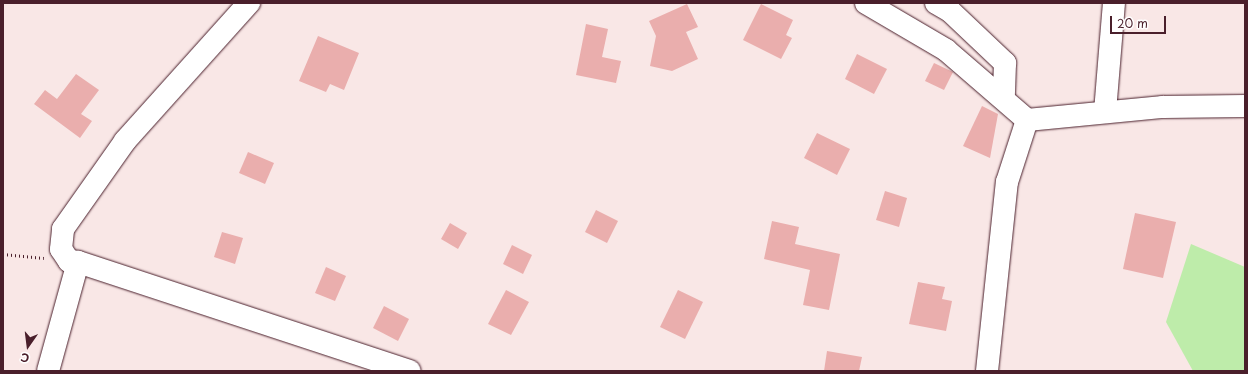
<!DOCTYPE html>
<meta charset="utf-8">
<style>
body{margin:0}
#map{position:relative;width:1248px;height:374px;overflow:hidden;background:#f9e7e6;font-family:"Playpen Sans",sans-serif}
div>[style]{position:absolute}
.green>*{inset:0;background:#beecaa}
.building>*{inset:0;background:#eaaead}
.path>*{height:2.5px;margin-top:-1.25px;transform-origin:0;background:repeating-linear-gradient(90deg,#4a1f2b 0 1px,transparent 0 4px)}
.roads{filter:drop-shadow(0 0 1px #4a1f2b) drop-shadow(0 0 1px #4a1f2b)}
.minor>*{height:22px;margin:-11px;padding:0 11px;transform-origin:11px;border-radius:11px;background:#fff}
span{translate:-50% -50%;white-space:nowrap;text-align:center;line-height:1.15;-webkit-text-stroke:4px #fff;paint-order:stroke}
.frame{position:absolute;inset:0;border:4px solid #4a1f2b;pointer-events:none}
.north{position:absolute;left:8px;top:326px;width:40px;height:40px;-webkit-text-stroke:3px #fff;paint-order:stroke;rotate:194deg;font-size:11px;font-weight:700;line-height:16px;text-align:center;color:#4a1f2b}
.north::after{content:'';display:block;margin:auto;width:14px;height:18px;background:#4a1f2b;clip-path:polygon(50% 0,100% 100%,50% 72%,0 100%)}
.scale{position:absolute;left:1110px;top:16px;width:56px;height:18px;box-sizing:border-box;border:2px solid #4a1f2b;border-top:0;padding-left:5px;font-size:12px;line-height:14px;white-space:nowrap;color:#4a1f2b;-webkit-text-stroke:3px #fff;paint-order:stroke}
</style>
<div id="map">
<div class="green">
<i style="clip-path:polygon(1191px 244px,1245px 267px,1245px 371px,1193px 371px,1166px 322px)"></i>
</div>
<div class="building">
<i style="clip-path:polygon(687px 4px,698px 27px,686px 32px,698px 59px,672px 71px,650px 66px,656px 36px,649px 21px)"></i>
<i style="clip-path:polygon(761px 4px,793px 20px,786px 35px,792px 38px,781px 59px,743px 40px)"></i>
<i style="clip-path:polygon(586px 24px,608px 29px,602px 57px,621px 61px,616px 83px,576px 75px)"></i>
<i style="clip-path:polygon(318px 36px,359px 53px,344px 90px,330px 84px,326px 92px,299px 81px)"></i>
<i style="clip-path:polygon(857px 54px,887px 69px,874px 94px,845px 79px)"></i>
<i style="clip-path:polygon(934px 63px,953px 72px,944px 90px,925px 81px)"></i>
<i style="clip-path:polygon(76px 74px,99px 90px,81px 114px,92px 121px,80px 138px,34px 104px,45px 90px,57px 99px)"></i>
<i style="clip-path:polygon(982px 106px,998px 114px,990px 158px,963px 146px)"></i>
<i style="clip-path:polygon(817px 133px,850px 149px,837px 175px,804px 158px)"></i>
<i style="clip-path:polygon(248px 152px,274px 163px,265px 184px,239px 173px)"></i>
<i style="clip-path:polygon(885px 191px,907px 198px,899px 227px,876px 220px)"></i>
<i style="clip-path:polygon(596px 210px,618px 221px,607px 243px,585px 232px)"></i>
<i style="clip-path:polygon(1135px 213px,1176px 222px,1163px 278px,1123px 269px)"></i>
<i style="clip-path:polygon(772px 221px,799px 227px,795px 244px,840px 254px,829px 310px,803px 305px,810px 270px,764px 259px)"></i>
<i style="clip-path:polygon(450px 223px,467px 233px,458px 249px,441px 239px)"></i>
<i style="clip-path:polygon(222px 232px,243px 238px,235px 264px,214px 257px)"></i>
<i style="clip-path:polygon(512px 245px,532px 255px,523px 274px,503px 264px)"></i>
<i style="clip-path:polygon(326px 267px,346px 276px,335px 301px,315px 293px)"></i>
<i style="clip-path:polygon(918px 282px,945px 287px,942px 299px,952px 301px,946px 331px,909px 324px)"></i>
<i style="clip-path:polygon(506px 290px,529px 302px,511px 335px,488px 324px)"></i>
<i style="clip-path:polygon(678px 290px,703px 302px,685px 339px,660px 327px)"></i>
<i style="clip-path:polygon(384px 306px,409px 319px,398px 341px,373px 328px)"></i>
<i style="clip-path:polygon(827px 351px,862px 357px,859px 371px,824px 371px)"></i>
</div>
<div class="path">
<i style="left:3px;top:254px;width:41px;rotate:5.6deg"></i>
</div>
<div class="roads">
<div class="minor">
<i style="left:866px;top:3px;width:93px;rotate:30.4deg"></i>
<i style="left:946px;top:50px;width:107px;rotate:40.8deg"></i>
<i style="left:1027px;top:120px;width:137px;rotate:-5.5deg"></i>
<i style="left:1163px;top:107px;width:82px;rotate:-0.7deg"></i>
<i style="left:936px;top:3px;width:16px;rotate:30deg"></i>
<i style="left:950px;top:11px;width:76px;rotate:43.4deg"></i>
<i style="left:1005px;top:63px;width:34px;rotate:92deg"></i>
<i style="left:1105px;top:112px;width:109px;rotate:-85.3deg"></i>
<i style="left:78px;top:262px;width:9px;rotate:-174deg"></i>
<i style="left:69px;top:261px;width:14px;rotate:-124deg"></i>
<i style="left:61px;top:249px;width:20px;rotate:-84deg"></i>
<i style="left:63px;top:229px;width:108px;rotate:-54.8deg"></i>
<i style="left:125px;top:141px;width:186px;rotate:-48.1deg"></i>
<i style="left:48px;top:371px;width:113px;rotate:-74.6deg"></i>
<i style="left:78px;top:262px;width:349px;rotate:18.2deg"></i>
<i style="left:987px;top:371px;width:190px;rotate:-84deg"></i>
<i style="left:1007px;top:182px;width:65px;rotate:-72.1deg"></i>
</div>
</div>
<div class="frame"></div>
<div class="north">С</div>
<div class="scale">20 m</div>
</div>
